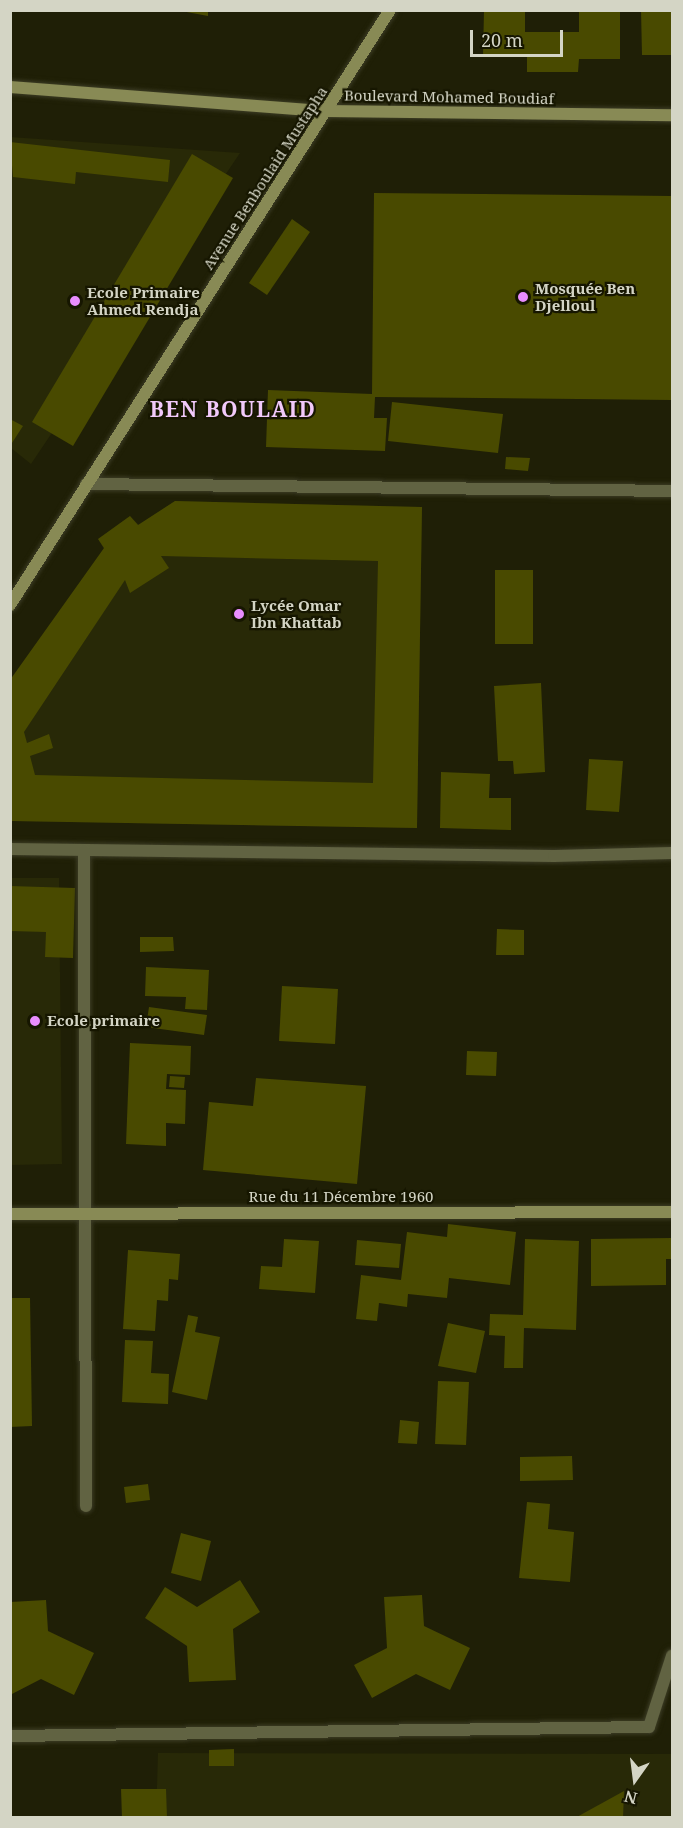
<!DOCTYPE html>
<meta charset="utf-8">
<style>
body{margin:0}
#map{position:relative;width:683px;height:1828px;overflow:hidden;background:#1f1f06;font-family:"Noto Serif",serif}
div>[style]{position:absolute}
.built>*{inset:0;background:#282907}
.building>*{inset:0;background:#494a00}
.roads{filter:drop-shadow(0 0 2px #3c3c25) drop-shadow(0 0 2px #3c3c25)}
.street>*{height:12px;margin:-6px;padding:0 6px;transform-origin:6px;border-radius:6px;background:#616342}
.secondary>*{height:12px;margin:-6px;padding:0 6px;transform-origin:6px;border-radius:6px;background:#888a55}
.dots>*{width:16px;height:16px;translate:-50% -50%;box-sizing:border-box;border:3px solid #161600;border-radius:50%}
span{translate:-50% -50%;white-space:nowrap;text-align:center;line-height:1.15;-webkit-text-stroke:4.5px #161600;paint-order:stroke}
.street-label{font-size:15px;color:#d4d5c5}
.poi-label{font-size:15px;color:#d4d5c5;font-weight:700}
.left{translate:0 -50%;text-align:left}
.district-label{font-size:21px;color:#f1c9fa;font-weight:700;letter-spacing:1.5px}
.frame{position:absolute;inset:0;border:12px solid #d4d5c5;pointer-events:none}
.north{position:absolute;left:605px;top:1750px;width:60px;height:60px;-webkit-text-stroke:4px #161600;paint-order:stroke;rotate:194deg;font-size:16px;font-weight:700;line-height:24px;text-align:center;color:#d4d5c5}
.north::after{content:'';display:block;margin:auto;width:21px;height:27px;background:#d4d5c5;clip-path:polygon(50% 0,100% 100%,50% 72%,0 100%)}
.scale{position:absolute;left:470px;top:30px;width:93px;height:27px;box-sizing:border-box;border:3px solid #d4d5c5;border-top:0;padding-left:8px;font-size:18px;line-height:21px;white-space:nowrap;color:#d4d5c5;-webkit-text-stroke:4px #161600;paint-order:stroke}
</style>
<div id="map">
<div class="built">
<i style="clip-path:polygon(10px 137px,240px 153px,31px 464px,11px 448px)"></i>
<i style="clip-path:polygon(175px 501px,422px 507px,417px 828px,11px 821px,11px 680px,104px 549px,98px 539px,130px 516px,139px 525px)"></i>
<i style="clip-path:polygon(10px 878px,59px 878px,62px 1164px,11px 1165px)"></i>
<i style="clip-path:polygon(158px 1753px,672px 1754px,672px 1817px,156px 1818px)"></i>
</div>
<div class="building">
<i style="clip-path:polygon(176px 10px,208px 10px,208px 16px)"></i>
<i style="clip-path:polygon(484px 10px,525px 10px,525px 32px,579px 32px,579px 10px,620px 10px,620px 59px,579px 59px,578px 72px,527px 72px,527px 56px,483px 56px)"></i>
<i style="clip-path:polygon(641px 10px,672px 10px,672px 55px,642px 55px)"></i>
<i style="clip-path:polygon(10px 142px,170px 160px,168px 182px,76px 172px,75px 184px,13px 177px)"></i>
<i style="clip-path:polygon(192px 154px,233px 178px,73px 446px,32px 422px)"></i>
<i style="clip-path:polygon(374px 193px,672px 196px,672px 400px,375px 397px,374px 418px,387px 418px,385px 451px,266px 447px,268px 390px,372px 394px)"></i>
<i style="clip-path:polygon(292px 219px,310px 232px,267px 295px,249px 283px)"></i>
<i style="clip-path:polygon(392px 402px,503px 414px,498px 453px,388px 441px)"></i>
<i style="clip-path:polygon(10px 419px,23px 426px,10px 446px)"></i>
<i style="clip-path:polygon(506px 457px,530px 458px,528px 471px,505px 469px)"></i>
<i style="clip-path:polygon(evenodd,175px 501px,422px 507px,417px 828px,10px 821px,10px 680px,104px 548px,98px 539px,130px 516px,138px 525px,175px 501px,161px 556px,378px 561px,373px 783px,35px 775px,30px 756px,53px 748px,49px 734px,27px 743px,24px 732px,125px 580px,130px 593px,169px 568px,161px 556px)"></i>
<i style="clip-path:polygon(495px 570px,533px 570px,533px 644px,495px 644px)"></i>
<i style="clip-path:polygon(541px 683px,545px 772px,514px 774px,513px 761px,498px 761px,494px 686px)"></i>
<i style="clip-path:polygon(589px 759px,623px 761px,619px 812px,586px 810px)"></i>
<i style="clip-path:polygon(441px 772px,490px 774px,489px 798px,511px 798px,511px 830px,440px 828px)"></i>
<i style="clip-path:polygon(10px 886px,75px 888px,73px 958px,45px 957px,46px 932px,10px 931px)"></i>
<i style="clip-path:polygon(497px 929px,524px 930px,524px 955px,496px 955px)"></i>
<i style="clip-path:polygon(140px 937px,173px 937px,174px 951px,140px 952px)"></i>
<i style="clip-path:polygon(146px 967px,209px 970px,207px 1010px,185px 1009px,186px 997px,145px 996px)"></i>
<i style="clip-path:polygon(282px 986px,338px 989px,335px 1044px,279px 1041px)"></i>
<i style="clip-path:polygon(149px 1007px,207px 1015px,204px 1035px,146px 1027px)"></i>
<i style="clip-path:polygon(130px 1043px,191px 1046px,190px 1075px,167px 1074px,166px 1089px,186px 1090px,185px 1124px,166px 1123px,166px 1146px,126px 1144px)"></i>
<i style="clip-path:polygon(467px 1051px,497px 1052px,496px 1076px,466px 1075px)"></i>
<i style="clip-path:polygon(170px 1076px,185px 1077px,184px 1088px,169px 1087px)"></i>
<i style="clip-path:polygon(256px 1078px,366px 1086px,357px 1184px,203px 1170px,209px 1102px,253px 1106px)"></i>
<i style="clip-path:polygon(448px 1224px,516px 1232px,510px 1285px,449px 1278px,447px 1298px,408px 1294px,407px 1307px,379px 1303px,377px 1321px,356px 1319px,361px 1275px,401px 1280px,407px 1232px,447px 1237px)"></i>
<i style="clip-path:polygon(672px 1238px,672px 1259px,666px 1259px,666px 1285px,591px 1286px,591px 1239px)"></i>
<i style="clip-path:polygon(284px 1239px,319px 1241px,315px 1293px,259px 1289px,261px 1266px,282px 1267px)"></i>
<i style="clip-path:polygon(525px 1239px,579px 1241px,576px 1330px,524px 1328px,523px 1368px,504px 1368px,505px 1336px,489px 1335px,490px 1314px,523px 1315px)"></i>
<i style="clip-path:polygon(357px 1240px,401px 1244px,399px 1268px,355px 1265px)"></i>
<i style="clip-path:polygon(128px 1250px,180px 1254px,178px 1280px,169px 1279px,168px 1301px,157px 1300px,155px 1331px,123px 1329px)"></i>
<i style="clip-path:polygon(10px 1298px,30px 1298px,32px 1426px,10px 1427px)"></i>
<i style="clip-path:polygon(188px 1315px,198px 1317px,195px 1332px,220px 1337px,207px 1400px,172px 1392px)"></i>
<i style="clip-path:polygon(448px 1323px,485px 1331px,476px 1373px,438px 1366px)"></i>
<i style="clip-path:polygon(125px 1340px,153px 1341px,151px 1373px,169px 1374px,168px 1404px,122px 1402px)"></i>
<i style="clip-path:polygon(438px 1381px,469px 1382px,466px 1445px,435px 1444px)"></i>
<i style="clip-path:polygon(400px 1420px,419px 1422px,417px 1444px,398px 1443px)"></i>
<i style="clip-path:polygon(572px 1456px,573px 1480px,520px 1481px,520px 1457px)"></i>
<i style="clip-path:polygon(148px 1484px,150px 1500px,126px 1503px,124px 1487px)"></i>
<i style="clip-path:polygon(527px 1502px,550px 1504px,548px 1529px,574px 1532px,570px 1582px,519px 1578px)"></i>
<i style="clip-path:polygon(181px 1533px,211px 1541px,201px 1581px,171px 1573px)"></i>
<i style="clip-path:polygon(240px 1580px,260px 1612px,233px 1629px,236px 1680px,189px 1682px,187px 1646px,145px 1618px,165px 1587px,197px 1607px)"></i>
<i style="clip-path:polygon(422px 1595px,424px 1626px,470px 1648px,450px 1690px,416px 1674px,372px 1698px,354px 1665px,387px 1648px,384px 1597px)"></i>
<i style="clip-path:polygon(46px 1600px,48px 1631px,94px 1653px,74px 1695px,41px 1679px,10px 1695px,10px 1602px)"></i>
<i style="clip-path:polygon(234px 1749px,234px 1766px,209px 1766px,209px 1750px)"></i>
<i style="clip-path:polygon(121px 1789px,166px 1789px,167px 1818px,122px 1818px)"></i>
<i style="clip-path:polygon(624px 1791px,623px 1818px,575px 1818px)"></i>
</div>
<div class="roads">
<div class="street">
<i style="left:86px;top:484px;width:586px;rotate:0.68deg"></i>
<i style="left:10px;top:849px;width:544px;rotate:0.74deg"></i>
<i style="left:554px;top:856px;width:118px;rotate:-1.5deg"></i>
<i style="left:84px;top:850px;width:656px;rotate:89.83deg"></i>
<i style="left:10px;top:1736px;width:639px;rotate:-0.81deg"></i>
<i style="left:649px;top:1727px;width:75px;rotate:-72.1deg"></i>
</div>
<div class="secondary">
<i style="left:10px;top:87px;width:316px;rotate:4.4deg"></i>
<i style="left:325px;top:111px;width:347px;rotate:0.7deg"></i>
<i style="left:10px;top:605px;width:706px;rotate:-57.44deg"></i>
<i style="left:10px;top:1214px;width:662px;rotate:-0.17deg"></i>
</div>
</div>
<div class="dots">
<i style="left:523px;top:297px;background:#e98dfe"></i>
<i style="left:75px;top:301px;background:#e98dfe"></i>
<i style="left:239px;top:614px;background:#e98dfe"></i>
<i style="left:35px;top:1021px;background:#e98dfe"></i>
</div>
<div class="street-label">
<span style="left:449px;top:97px;rotate:1deg">Boulevard Mohamed Boudiaf</span>
<span style="left:265px;top:178px;rotate:-57deg">Avenue Benboulaid Mustapha</span>
<span style="left:341px;top:1197px">Rue du 11 Décembre 1960</span>
</div>
<div class="poi-label">
<span class="left" style="left:535px;top:297px">Mosquée Ben<br>Djelloul</span>
<span class="left" style="left:87px;top:301px">Ecole Primaire<br>Ahmed Rendja</span>
<span class="left" style="left:251px;top:614px">Lycée Omar<br>Ibn Khattab</span>
<span class="left" style="left:47px;top:1021px">Ecole primaire</span>
</div>
<div class="district-label">
<span style="left:233px;top:409px">BEN BOULAID</span>
</div>
<div class="frame"></div>
<div class="north">N</div>
<div class="scale">20 m</div>
</div>
